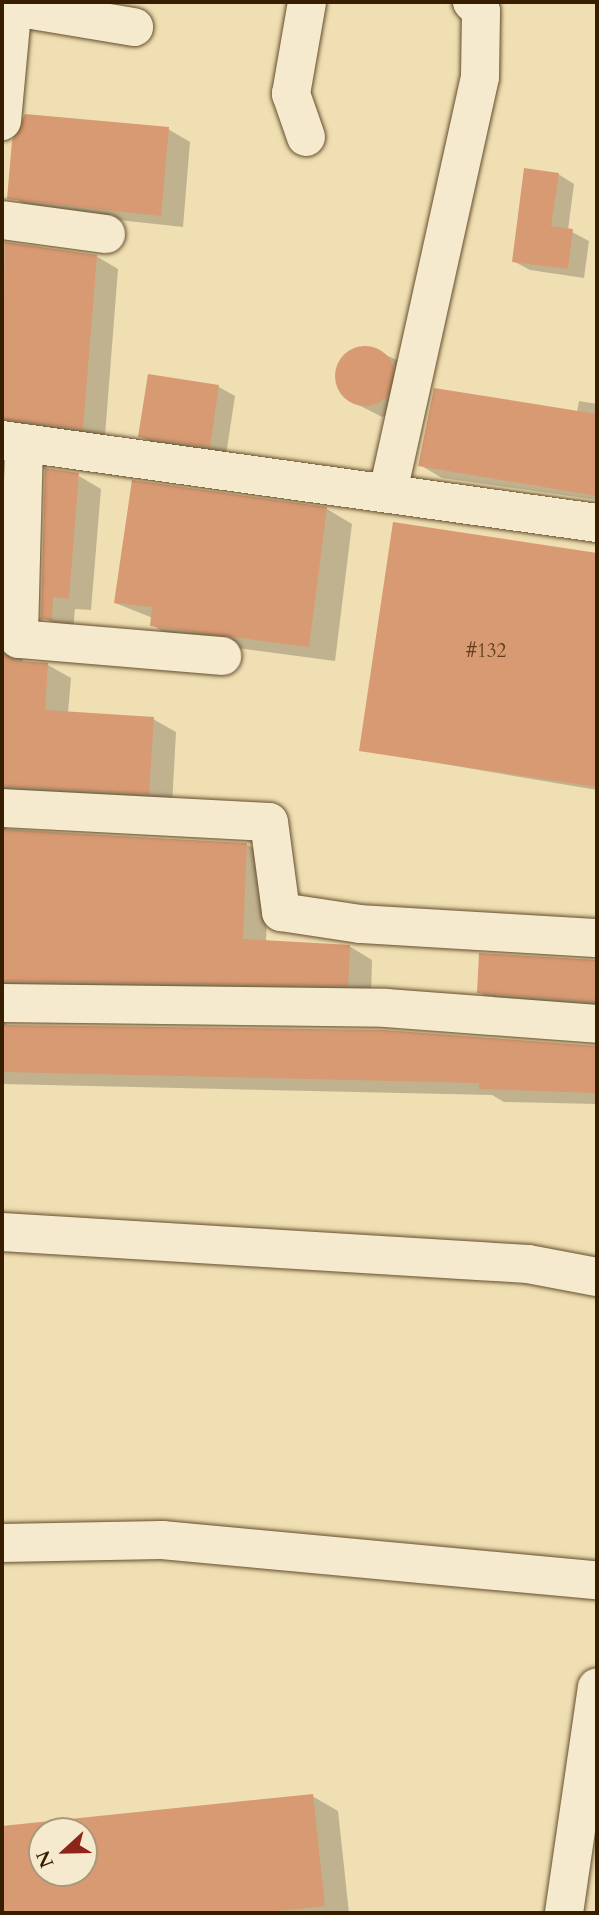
<!DOCTYPE html>
<style>
body{margin:0}
#map{position:relative;width:599px;height:1915px;overflow:hidden;background:#f0dfb3;font-family:Cardo,serif}
div>[style]{position:absolute}
.shadow>*{inset:0;background:#0003}
.building>*{inset:0;background:#d89a72}
.round{border-radius:50%}
.roads{filter:drop-shadow(0 0 2px #654e2d) drop-shadow(0 0 2px #654e2d)}
.minor>*{height:38px;margin:-19px;padding:0 19px;transform-origin:19px;border-radius:19px;background:#f5eace}
span{translate:-50% -50%;white-space:nowrap;text-align:center;line-height:1.15;-webkit-text-stroke:5px #f5eace;paint-order:stroke}
.number-label{font-size:19px;color:#5f3d1c}
.number-label span{-webkit-text-stroke-width:0}
.frame{position:absolute;inset:0;border:4px solid #371e00;pointer-events:none}
.north{position:absolute;left:28px;top:1817px;width:70px;height:70px;box-sizing:border-box;background:#f5eace;border:2px solid #a9987c;border-radius:50%;rotate:248deg;font-size:19px;font-weight:700;line-height:28px;text-align:center;color:#371e00}
.north::after{content:'';display:block;margin:auto;width:24px;height:32px;background:#8f2418;clip-path:polygon(50% 0,100% 100%,50% 72%,0 100%)}
</style>
<div id="map">
<div class="shadow">
<i style="clip-path:polygon(168px 129px,190px 142px,183px 227px,36px 211px,14px 198px)"></i>
<i style="clip-path:polygon(558px 174px,574px 184px,568px 230px,589px 241px,584px 278px,530px 270px,513px 261px)"></i>
<i style="clip-path:polygon(2px 242px,96px 256px,118px 269px,105px 436px,2px 427px)"></i>
<i style="clip-path:polygon(365px 346px,404px 363px,402px 409px,382px 417px,345px 398px,336px 375px,346px 354px)"></i>
<i style="clip-path:polygon(219px 387px,235px 396px,226px 455px,156px 445px,140px 436px)"></i>
<i style="clip-path:polygon(579px 401px,597px 404px,597px 500px,442px 478px,420px 465px,577px 412px)"></i>
<i style="clip-path:polygon(2px 473px,24px 486px,23px 663px,48px 665px,71px 678px,68px 713px,153px 719px,176px 732px,172px 806px,3px 820px,7px 829px,246px 844px,269px 858px,266px 942px,349px 946px,372px 960px,371px 998px,3px 1018px,8px 1027px,596px 1047px,597px 1104px,504px 1102px,492px 1095px,2px 1084px)"></i>
<i style="clip-path:polygon(79px 476px,101px 489px,91px 610px,75px 609px,73px 631px,43px 618px)"></i>
<i style="clip-path:polygon(327px 509px,352px 524px,335px 661px,177px 640px,152px 625px,153px 618px,115px 603px)"></i>
<i style="clip-path:polygon(394px 524px,597px 555px,597px 790px,361px 750px)"></i>
<i style="clip-path:polygon(481px 955px,597px 961px,597px 1012px,501px 1005px,479px 992px)"></i>
<i style="clip-path:polygon(evenodd,312px 1796px,338px 1811px,349px 1913px,2px 1913px,2px 1828px,312px 1796px,42px 1831px,84px 1831px,84px 1873px,42px 1873px,42px 1831px)"></i>
</div>
<div class="building">
<i style="clip-path:polygon(25px 114px,169px 127px,161px 216px,7px 199px,12px 141px)"></i>
<i style="clip-path:polygon(524px 168px,559px 173px,551px 226px,573px 229px,568px 269px,512px 262px)"></i>
<i style="clip-path:polygon(5px 242px,97px 255px,83px 429px,2px 419px)"></i>
<i class="round" style="left:335px;top:346px;width:60px;height:60px"></i>
<i style="clip-path:polygon(148px 374px,219px 385px,210px 447px,138px 437px)"></i>
<i style="clip-path:polygon(434px 388px,597px 414px,597px 496px,418px 466px)"></i>
<i style="clip-path:polygon(45px 468px,79px 473px,69px 599px,53px 597px,52px 620px,41px 619px)"></i>
<i style="clip-path:polygon(132px 480px,327px 507px,309px 647px,150px 626px,152px 607px,114px 603px)"></i>
<i style="clip-path:polygon(393px 522px,597px 553px,597px 787px,359px 751px)"></i>
<i style="clip-path:polygon(2px 652px,17px 661px,48px 663px,45px 710px,154px 717px,149px 794px,2px 786px)"></i>
<i style="clip-path:polygon(2px 830px,247px 843px,243px 939px,350px 945px,348px 986px,2px 981px)"></i>
<i style="clip-path:polygon(479px 953px,597px 960px,596px 1002px,477px 993px)"></i>
<i style="clip-path:polygon(2px 1025px,385px 1030px,597px 1046px,595px 1093px,479px 1089px,479px 1083px,2px 1072px)"></i>
<i style="clip-path:polygon(evenodd,313px 1794px,325px 1906px,259px 1913px,2px 1913px,2px 1826px,313px 1794px,42px 1831px,84px 1831px,84px 1873px,42px 1873px,42px 1831px)"></i>
</div>
<div class="roads">
<div class="minor">
<i style="left:2px;top:5px;width:134px;rotate:9.5deg"></i>
<i style="left:2px;top:121px;width:120px;rotate:-84.7deg"></i>
<i style="left:306px;top:137px;width:46px;rotate:-109.2deg"></i>
<i style="left:291px;top:94px;width:93px;rotate:-80.1deg"></i>
<i style="left:2px;top:220px;width:105px;rotate:7.7deg"></i>
<i style="left:2px;top:440px;width:601px;rotate:7.94deg"></i>
<i style="left:24px;top:443px;width:196px;rotate:91.5deg"></i>
<i style="left:19px;top:639px;width:204px;rotate:4.8deg"></i>
<i style="left:388px;top:492px;width:425px;rotate:-77.5deg"></i>
<i style="left:480px;top:77px;width:66px;rotate:-89.1deg"></i>
<i style="left:481px;top:11px;width:13px;rotate:-135deg"></i>
<i style="left:2px;top:808px;width:267px;rotate:3deg"></i>
<i style="left:269px;top:822px;width:91px;rotate:82.4deg"></i>
<i style="left:281px;top:912px;width:80px;rotate:8.6deg"></i>
<i style="left:360px;top:924px;width:237px;rotate:3.4deg"></i>
<i style="left:2px;top:1003px;width:384px;rotate:0.7deg"></i>
<i style="left:386px;top:1008px;width:212px;rotate:4.3deg"></i>
<i style="left:2px;top:1232px;width:527px;rotate:3.48deg"></i>
<i style="left:528px;top:1264px;width:70px;rotate:10.7deg"></i>
<i style="left:2px;top:1543px;width:160px;rotate:-1.1deg"></i>
<i style="left:162px;top:1540px;width:437px;rotate:5.3deg"></i>
<i style="left:564px;top:1913px;width:228px;rotate:-81.7deg"></i>
</div>
</div>
<div class="number-label">
<span style="left:486px;top:652px">#132</span>
</div>
<div class="frame"></div>
<div class="north">N</div>
</div>
